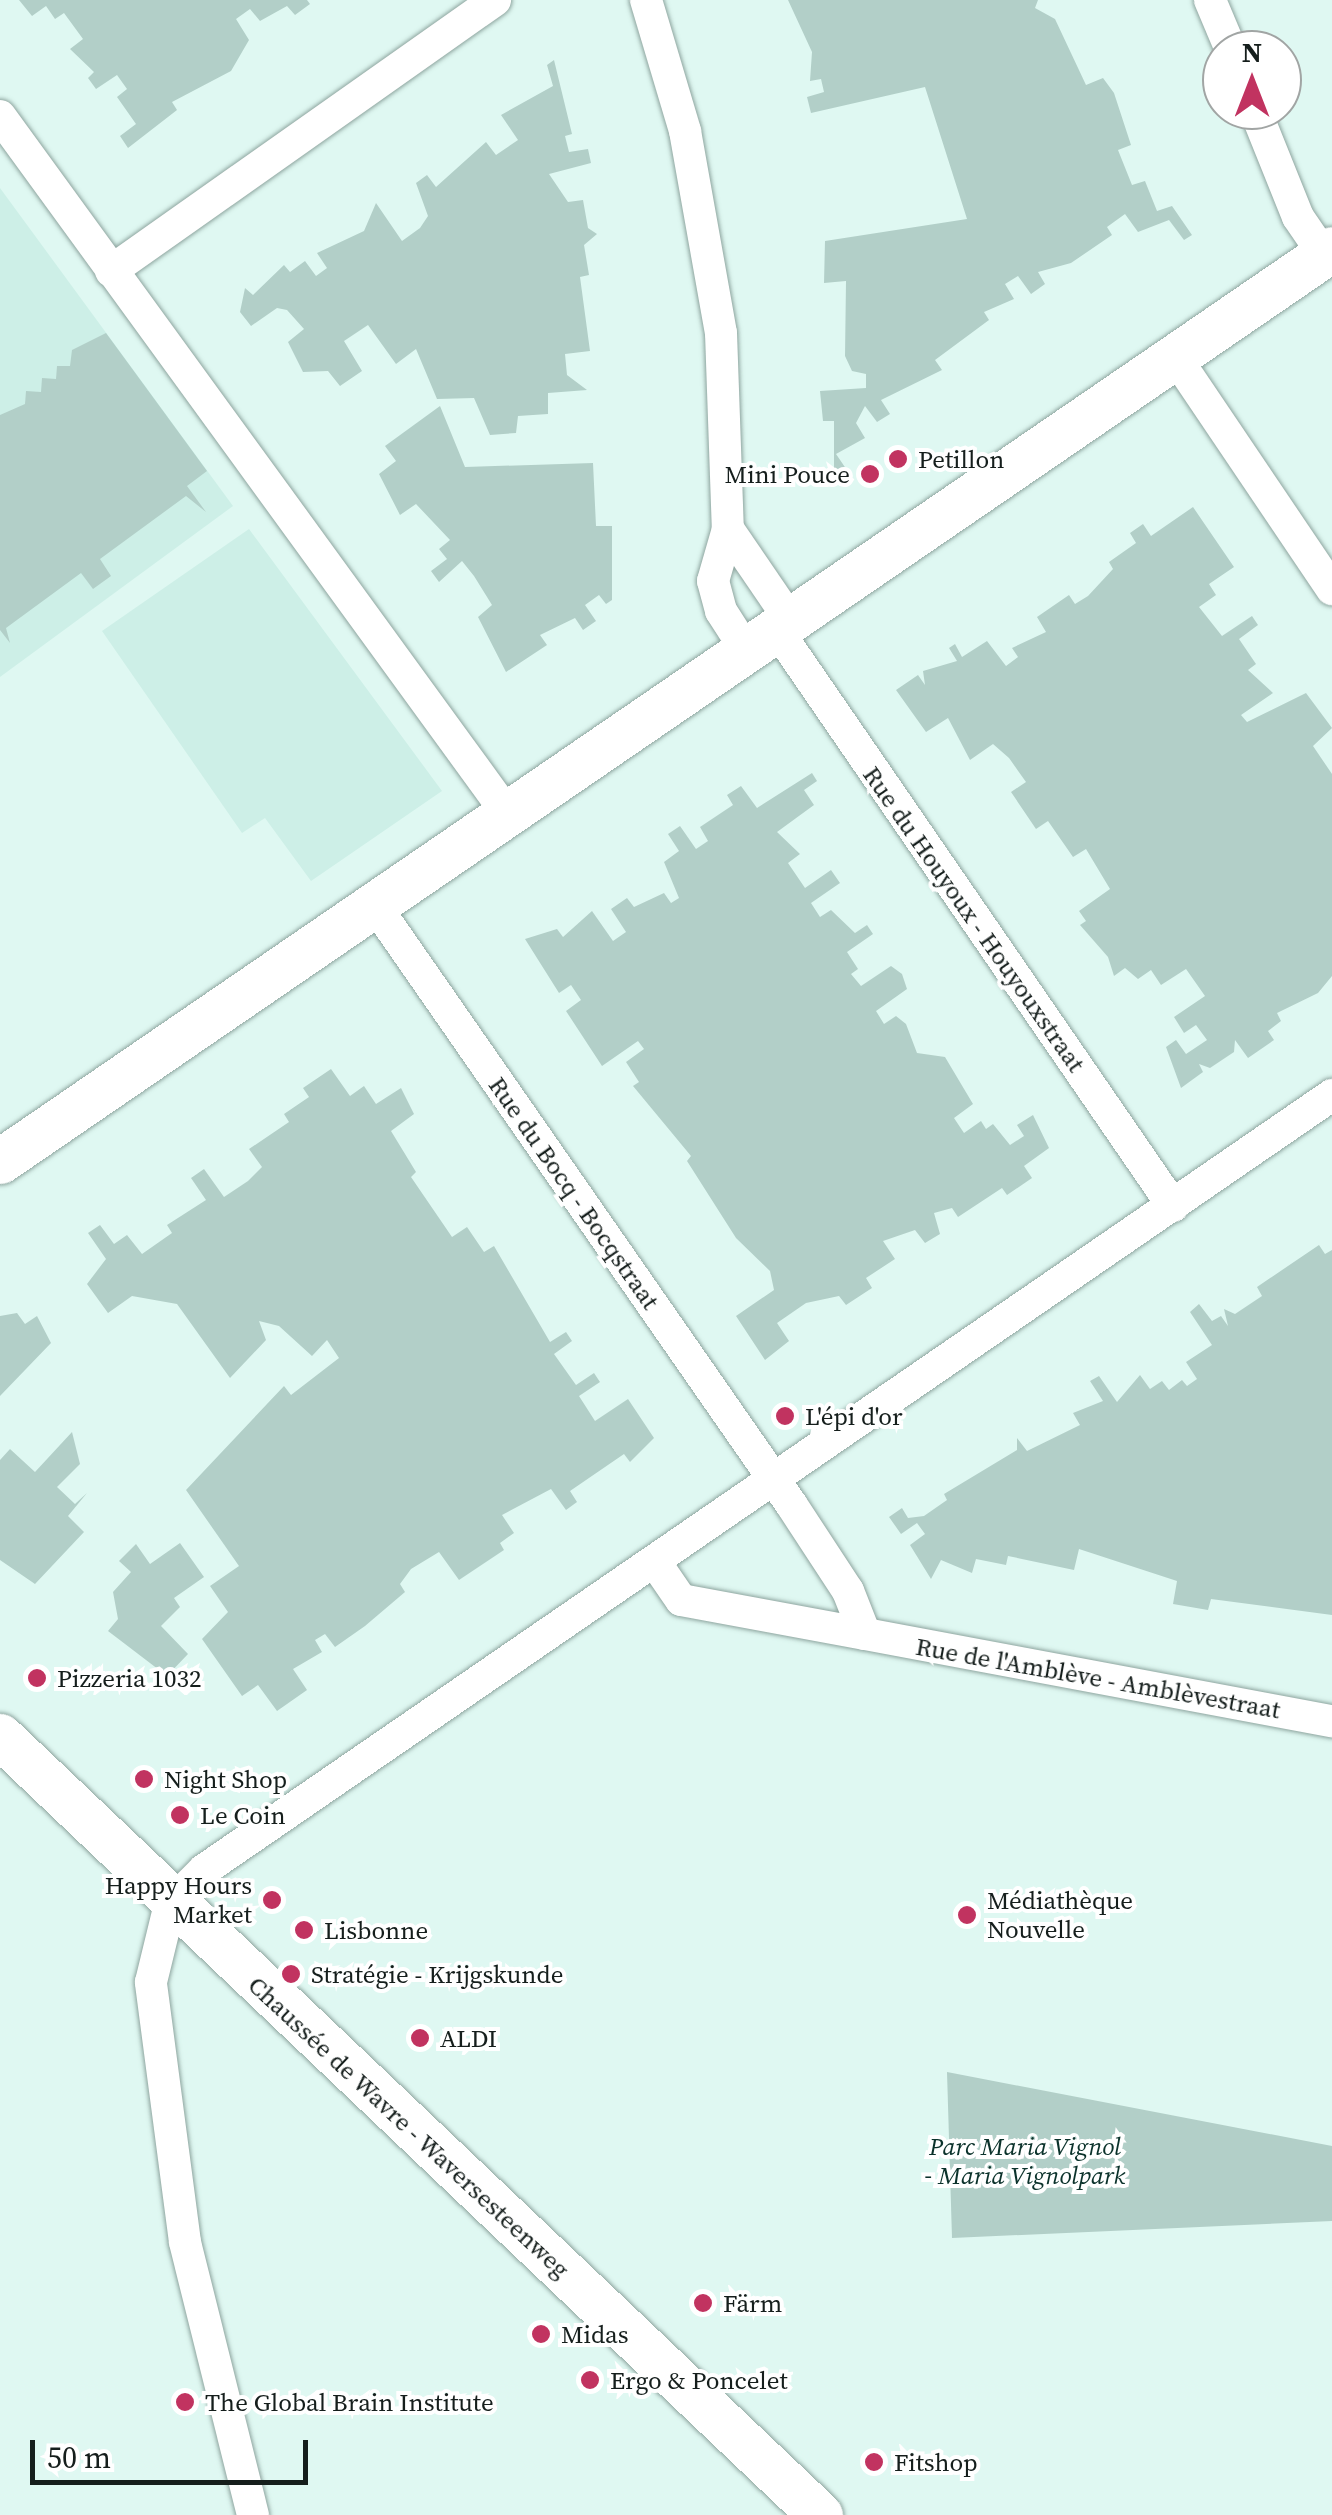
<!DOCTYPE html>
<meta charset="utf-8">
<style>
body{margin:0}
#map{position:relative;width:1332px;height:2515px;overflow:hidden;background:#dff8f2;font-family:"Source Serif 4",serif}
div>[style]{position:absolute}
.built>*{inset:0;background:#cdefe7}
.green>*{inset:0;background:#b2cfc8}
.roads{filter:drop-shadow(0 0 2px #8ea59f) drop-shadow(0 0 2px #8ea59f)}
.street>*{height:32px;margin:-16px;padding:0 16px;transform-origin:16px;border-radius:16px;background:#fff}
.secondary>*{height:45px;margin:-22.5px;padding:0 22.5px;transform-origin:22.5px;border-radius:22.5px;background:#fff}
.dots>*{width:28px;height:28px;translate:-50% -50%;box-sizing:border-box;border:5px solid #fff;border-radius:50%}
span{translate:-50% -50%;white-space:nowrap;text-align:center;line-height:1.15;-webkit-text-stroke:8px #fff;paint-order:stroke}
.poi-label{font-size:25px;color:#151e1c}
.left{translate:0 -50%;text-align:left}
.right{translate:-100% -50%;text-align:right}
.street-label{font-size:25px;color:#151e1c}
.park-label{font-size:25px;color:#0b322b;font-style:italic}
.north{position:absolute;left:1202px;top:30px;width:100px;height:100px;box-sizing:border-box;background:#fff;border:2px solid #a1a5a4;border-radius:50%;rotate:0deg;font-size:28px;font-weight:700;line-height:40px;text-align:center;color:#151e1c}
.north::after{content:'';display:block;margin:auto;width:35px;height:45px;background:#c13360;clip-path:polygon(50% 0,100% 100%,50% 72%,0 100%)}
.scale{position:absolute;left:30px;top:2440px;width:278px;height:45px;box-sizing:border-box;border:5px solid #151e1c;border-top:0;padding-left:12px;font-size:30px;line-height:35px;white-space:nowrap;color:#151e1c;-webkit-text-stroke:8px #fff;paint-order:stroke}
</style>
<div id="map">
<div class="built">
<i style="clip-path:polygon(0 188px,233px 506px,0 677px)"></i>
<i style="clip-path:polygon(249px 529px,442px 791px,311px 881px,265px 818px,242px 833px,102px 631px)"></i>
</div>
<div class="green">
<i style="clip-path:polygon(19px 0,307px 0,310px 4px,295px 15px,287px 6px,260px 21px,250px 9px,236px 19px,249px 40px,231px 71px,172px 102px,177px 110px,128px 148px,120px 136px,136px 124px,117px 97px,127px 89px,117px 75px,96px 89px,88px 78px,94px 72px,70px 49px,83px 39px,64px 13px,55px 19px,46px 6px,32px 16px)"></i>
<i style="clip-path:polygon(788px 0,1038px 0,1035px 8px,1055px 19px,1086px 85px,1103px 78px,1114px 93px,1131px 145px,1118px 150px,1132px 185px,1145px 181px,1157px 211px,1172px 206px,1192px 235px,1184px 240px,1169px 220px,1138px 232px,1125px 214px,1107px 227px,1112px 235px,1071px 263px,1038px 272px,1045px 284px,1031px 294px,1018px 276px,1005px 284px,1014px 299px,984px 312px,989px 320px,935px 360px,942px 370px,881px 400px,890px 414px,877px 422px,865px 406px,856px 423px,865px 438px,836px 454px,851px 476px,840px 484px,834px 476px,834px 421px,823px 421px,820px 391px,866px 388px,866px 374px,852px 371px,845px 356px,846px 281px,824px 283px,825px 241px,967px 219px,925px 87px,811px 113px,807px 97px,824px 92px,821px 79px,810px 81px,812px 52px)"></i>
<i style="clip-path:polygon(554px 60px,572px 134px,565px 136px,569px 152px,588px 149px,591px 163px,549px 174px,568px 202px,583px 200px,588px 228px,597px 234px,584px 245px,589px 275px,580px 277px,590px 351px,565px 354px,567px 375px,587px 390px,548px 393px,548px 414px,518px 416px,516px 433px,490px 435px,474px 398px,437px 399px,416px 349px,396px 364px,368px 325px,344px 341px,362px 371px,340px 386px,328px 371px,303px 372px,288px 342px,304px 329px,287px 310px,277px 308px,251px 326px,240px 312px,245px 288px,253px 295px,284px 265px,290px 272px,305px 261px,316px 276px,327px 268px,317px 253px,364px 231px,376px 203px,402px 241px,420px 228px,428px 216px,416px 183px,427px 175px,436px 187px,486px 142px,496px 155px,518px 140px,501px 115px,553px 86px,547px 65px)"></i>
<i style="clip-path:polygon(106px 333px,207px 471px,187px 486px,206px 512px,186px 496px,100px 559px,111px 576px,93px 589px,81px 573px,6px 628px,10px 643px,0 630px,0 415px,25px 404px,26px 391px,41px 392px,42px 378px,56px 379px,57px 366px,70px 366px,72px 350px)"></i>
<i style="clip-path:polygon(440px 406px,465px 467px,593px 463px,596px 526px,612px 526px,612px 600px,606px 604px,599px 595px,585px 605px,596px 621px,583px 630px,575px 618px,540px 635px,547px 645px,506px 672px,478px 617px,492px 605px,474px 576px,462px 561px,439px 582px,431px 571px,447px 559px,439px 549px,450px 540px,416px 504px,400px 515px,379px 474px,396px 461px,385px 446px)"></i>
<i style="clip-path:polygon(1193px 507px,1234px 567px,1209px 584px,1216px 595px,1199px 607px,1222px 636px,1252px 616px,1258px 625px,1239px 639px,1256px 664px,1248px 670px,1273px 693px,1241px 715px,1247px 722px,1306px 693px,1332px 728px,1313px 746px,1332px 774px,1332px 976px,1318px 993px,1277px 1013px,1281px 1021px,1268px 1031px,1274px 1040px,1248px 1058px,1235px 1040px,1234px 1052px,1210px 1068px,1199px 1064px,1203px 1072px,1181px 1088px,1166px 1047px,1176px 1040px,1186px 1054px,1207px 1040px,1196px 1025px,1184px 1033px,1174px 1017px,1205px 996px,1186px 969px,1161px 985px,1151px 970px,1138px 979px,1125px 968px,1114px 976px,1108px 957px,1080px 925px,1086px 921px,1079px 911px,1110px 889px,1086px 849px,1073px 857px,1048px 821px,1036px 829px,1011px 792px,1026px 782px,1009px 758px,993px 744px,970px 760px,948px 718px,926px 732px,896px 690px,918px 675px,925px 685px,923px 671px,957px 661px,949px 648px,955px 644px,962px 657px,987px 641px,1006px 666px,1018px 657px,1012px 648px,1046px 632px,1037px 617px,1069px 595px,1075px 604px,1088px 596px,1113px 569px,1109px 562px,1136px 543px,1130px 533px,1143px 524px,1151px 536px)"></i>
<i style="clip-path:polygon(812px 773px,817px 781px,804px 790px,814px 805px,777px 832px,800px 854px,788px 863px,805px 888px,831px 870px,840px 883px,811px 903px,820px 917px,831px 910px,855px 933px,867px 925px,873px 934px,847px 952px,858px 969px,851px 974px,861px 986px,891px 966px,902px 974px,907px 989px,876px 1011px,884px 1024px,896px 1016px,906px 1024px,917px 1053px,945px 1057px,973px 1104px,954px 1118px,964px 1133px,981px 1121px,986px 1129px,993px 1124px,1010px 1145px,1024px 1136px,1017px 1125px,1033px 1115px,1049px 1148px,1024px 1166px,1032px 1178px,1007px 1195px,1002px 1188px,958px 1217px,952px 1208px,934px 1213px,940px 1234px,925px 1243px,915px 1230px,883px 1241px,895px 1259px,866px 1278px,872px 1288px,846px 1305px,839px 1296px,806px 1303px,777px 1323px,789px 1341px,765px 1360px,736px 1316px,774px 1290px,770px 1271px,736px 1238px,687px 1161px,691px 1156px,633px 1086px,639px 1082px,626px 1062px,644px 1049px,638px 1041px,602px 1066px,566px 1011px,581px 1000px,571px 985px,559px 993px,525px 939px,557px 929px,563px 937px,592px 911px,613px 941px,626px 932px,611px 909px,627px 898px,634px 907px,664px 893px,671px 903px,679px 898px,664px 862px,679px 851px,668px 834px,680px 826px,696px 849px,708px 841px,700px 827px,733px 805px,727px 795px,741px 786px,757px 808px)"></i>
<i style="clip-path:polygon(331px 1069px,350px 1096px,364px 1086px,376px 1104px,401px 1088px,414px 1114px,391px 1131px,416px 1172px,411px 1177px,452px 1237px,467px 1227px,484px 1252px,494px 1246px,550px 1342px,566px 1332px,572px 1341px,554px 1354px,576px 1385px,594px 1373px,600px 1382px,579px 1396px,595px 1421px,628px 1399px,654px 1438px,630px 1462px,624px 1454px,570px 1491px,577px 1502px,566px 1510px,551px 1489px,502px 1515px,514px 1533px,500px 1543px,504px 1550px,459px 1580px,439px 1552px,411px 1569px,400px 1584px,405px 1592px,365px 1626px,335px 1647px,325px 1634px,315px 1640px,322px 1652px,293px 1669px,307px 1690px,277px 1711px,258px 1685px,242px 1696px,202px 1639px,228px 1612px,210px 1586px,239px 1566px,186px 1490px,284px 1386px,291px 1395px,339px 1358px,327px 1340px,312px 1356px,279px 1326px,259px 1321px,266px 1340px,230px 1378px,177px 1304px,132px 1296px,108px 1313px,87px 1284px,106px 1259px,88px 1233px,100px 1225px,114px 1244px,127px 1235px,142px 1254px,172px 1233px,167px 1225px,206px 1200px,191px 1178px,204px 1169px,224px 1197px,248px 1181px,262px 1167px,249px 1149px,289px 1122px,284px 1114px,309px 1097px,303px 1088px)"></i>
<i style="clip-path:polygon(1319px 1245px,1325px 1254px,1332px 1250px,1332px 1615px,1211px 1599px,1208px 1610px,1173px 1604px,1177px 1581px,1079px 1549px,1074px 1570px,1008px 1556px,1006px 1565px,976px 1559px,972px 1573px,941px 1560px,931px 1579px,910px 1545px,925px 1534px,917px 1523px,901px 1534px,889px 1517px,902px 1508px,908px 1518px,924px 1516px,947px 1500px,944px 1494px,1017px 1450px,1017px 1438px,1027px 1451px,1080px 1425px,1073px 1413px,1103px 1401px,1090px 1381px,1099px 1376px,1117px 1402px,1140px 1375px,1150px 1389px,1162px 1381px,1169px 1390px,1182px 1380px,1187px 1386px,1197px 1379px,1186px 1362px,1212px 1345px,1190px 1312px,1199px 1304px,1212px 1321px,1221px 1316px,1228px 1326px,1224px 1309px,1235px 1314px,1262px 1296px,1257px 1287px)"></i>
<i style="clip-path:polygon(17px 1313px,25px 1324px,37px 1316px,51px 1343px,0 1396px,0 1316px)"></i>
<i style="clip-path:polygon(72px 1432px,80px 1464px,57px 1487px,75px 1504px,87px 1493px,68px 1516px,84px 1532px,35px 1584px,0 1560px,0 1460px,10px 1449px,35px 1472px)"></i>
<i style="clip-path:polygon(180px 1543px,204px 1577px,174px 1598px,180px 1607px,161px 1626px,188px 1654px,167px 1676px,108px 1631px,118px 1619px,113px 1592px,131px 1572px,119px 1561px,136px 1544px,150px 1564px)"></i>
<i style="clip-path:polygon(947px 2072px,1332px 2146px,1332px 2221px,952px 2238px)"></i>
</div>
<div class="roads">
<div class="street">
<i style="left:646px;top:0;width:137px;rotate:73.4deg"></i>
<i style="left:685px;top:131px;width:205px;rotate:79.9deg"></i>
<i style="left:721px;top:333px;width:196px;rotate:88deg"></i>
<i style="left:728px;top:529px;width:54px;rotate:106.1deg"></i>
<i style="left:713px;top:581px;width:31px;rotate:75deg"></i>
<i style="left:721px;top:611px;width:46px;rotate:57.3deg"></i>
<i style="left:1210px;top:0;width:54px;rotate:67.2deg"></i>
<i style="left:1255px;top:110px;width:115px;rotate:68.1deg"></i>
<i style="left:1298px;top:217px;width:46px;rotate:55.6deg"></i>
<i style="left:0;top:116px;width:862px;rotate:53.97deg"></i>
<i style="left:111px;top:271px;width:470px;rotate:-35.2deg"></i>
<i style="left:1176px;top:358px;width:279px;rotate:56deg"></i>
<i style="left:728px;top:529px;width:110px;rotate:55.7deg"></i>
<i style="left:777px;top:630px;width:699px;rotate:55.49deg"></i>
<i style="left:374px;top:904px;width:731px;rotate:55.2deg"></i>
<i style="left:791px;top:1504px;width:104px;rotate:56.8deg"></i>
<i style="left:848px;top:1591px;width:46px;rotate:68.4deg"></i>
<i style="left:865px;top:1634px;width:187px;rotate:-169.5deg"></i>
<i style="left:681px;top:1600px;width:42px;rotate:-124.4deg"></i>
<i style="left:865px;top:1634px;width:475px;rotate:10.6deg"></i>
<i style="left:253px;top:2515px;width:281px;rotate:-104deg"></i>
<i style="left:185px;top:2242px;width:262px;rotate:-97.5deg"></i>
<i style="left:151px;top:1982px;width:80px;rotate:-76.3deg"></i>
<i style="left:170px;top:1904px;width:48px;rotate:-45deg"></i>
<i style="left:204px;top:1870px;width:1369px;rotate:-34.49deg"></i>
</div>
<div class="secondary">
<i style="left:0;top:1161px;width:1614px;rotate:-34.4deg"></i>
<i style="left:0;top:1736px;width:1131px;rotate:43.53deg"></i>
</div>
</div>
<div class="dots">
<i style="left:898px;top:459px;background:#c13360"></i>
<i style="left:870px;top:474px;background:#c13360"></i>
<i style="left:785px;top:1416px;background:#c13360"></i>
<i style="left:37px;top:1678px;background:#c13360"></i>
<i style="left:144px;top:1779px;background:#c13360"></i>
<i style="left:180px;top:1815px;background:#c13360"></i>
<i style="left:272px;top:1900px;background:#c13360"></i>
<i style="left:967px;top:1915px;background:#c13360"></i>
<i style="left:304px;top:1930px;background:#c13360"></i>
<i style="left:291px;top:1974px;background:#c13360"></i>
<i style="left:420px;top:2038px;background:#c13360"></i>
<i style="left:703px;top:2303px;background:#c13360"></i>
<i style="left:541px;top:2334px;background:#c13360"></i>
<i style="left:590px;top:2380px;background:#c13360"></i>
<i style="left:185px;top:2402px;background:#c13360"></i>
<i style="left:874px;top:2462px;background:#c13360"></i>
</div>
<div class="poi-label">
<span class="left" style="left:918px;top:459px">Petillon</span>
<span class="right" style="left:850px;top:474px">Mini Pouce</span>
<span class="left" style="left:805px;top:1416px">L'épi d'or</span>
<span class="left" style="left:57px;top:1678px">Pizzeria 1032</span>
<span class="left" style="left:164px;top:1779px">Night Shop</span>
<span class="left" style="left:200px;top:1815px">Le Coin</span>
<span class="right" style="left:252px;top:1900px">Happy Hours<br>Market</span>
<span class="left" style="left:987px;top:1915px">Médiathèque<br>Nouvelle</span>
<span class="left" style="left:324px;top:1930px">Lisbonne</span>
<span class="left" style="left:311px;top:1974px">Stratégie - Krijgskunde</span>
<span class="left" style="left:440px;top:2038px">ALDI</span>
<span class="left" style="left:723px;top:2303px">Färm</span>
<span class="left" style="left:561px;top:2334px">Midas</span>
<span class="left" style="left:610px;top:2380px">Ergo &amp; Poncelet</span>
<span class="left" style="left:205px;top:2402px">The Global Brain Institute</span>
<span class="left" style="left:894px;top:2462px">Fitshop</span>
</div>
<div class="street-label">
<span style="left:974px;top:919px;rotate:55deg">Rue du Houyoux - Houyouxstraat</span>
<span style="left:574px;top:1193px;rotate:55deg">Rue du Bocq - Bocqstraat</span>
<span style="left:1098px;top:1678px;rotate:10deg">Rue de l'Amblève - Amblèvestraat</span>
<span style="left:409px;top:2127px;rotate:43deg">Chaussée de Wavre - Waversesteenweg</span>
</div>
<div class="park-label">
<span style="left:1025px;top:2161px">Parc Maria Vignol<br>- Maria Vignolpark</span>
</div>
<div class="north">N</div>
<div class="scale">50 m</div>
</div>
